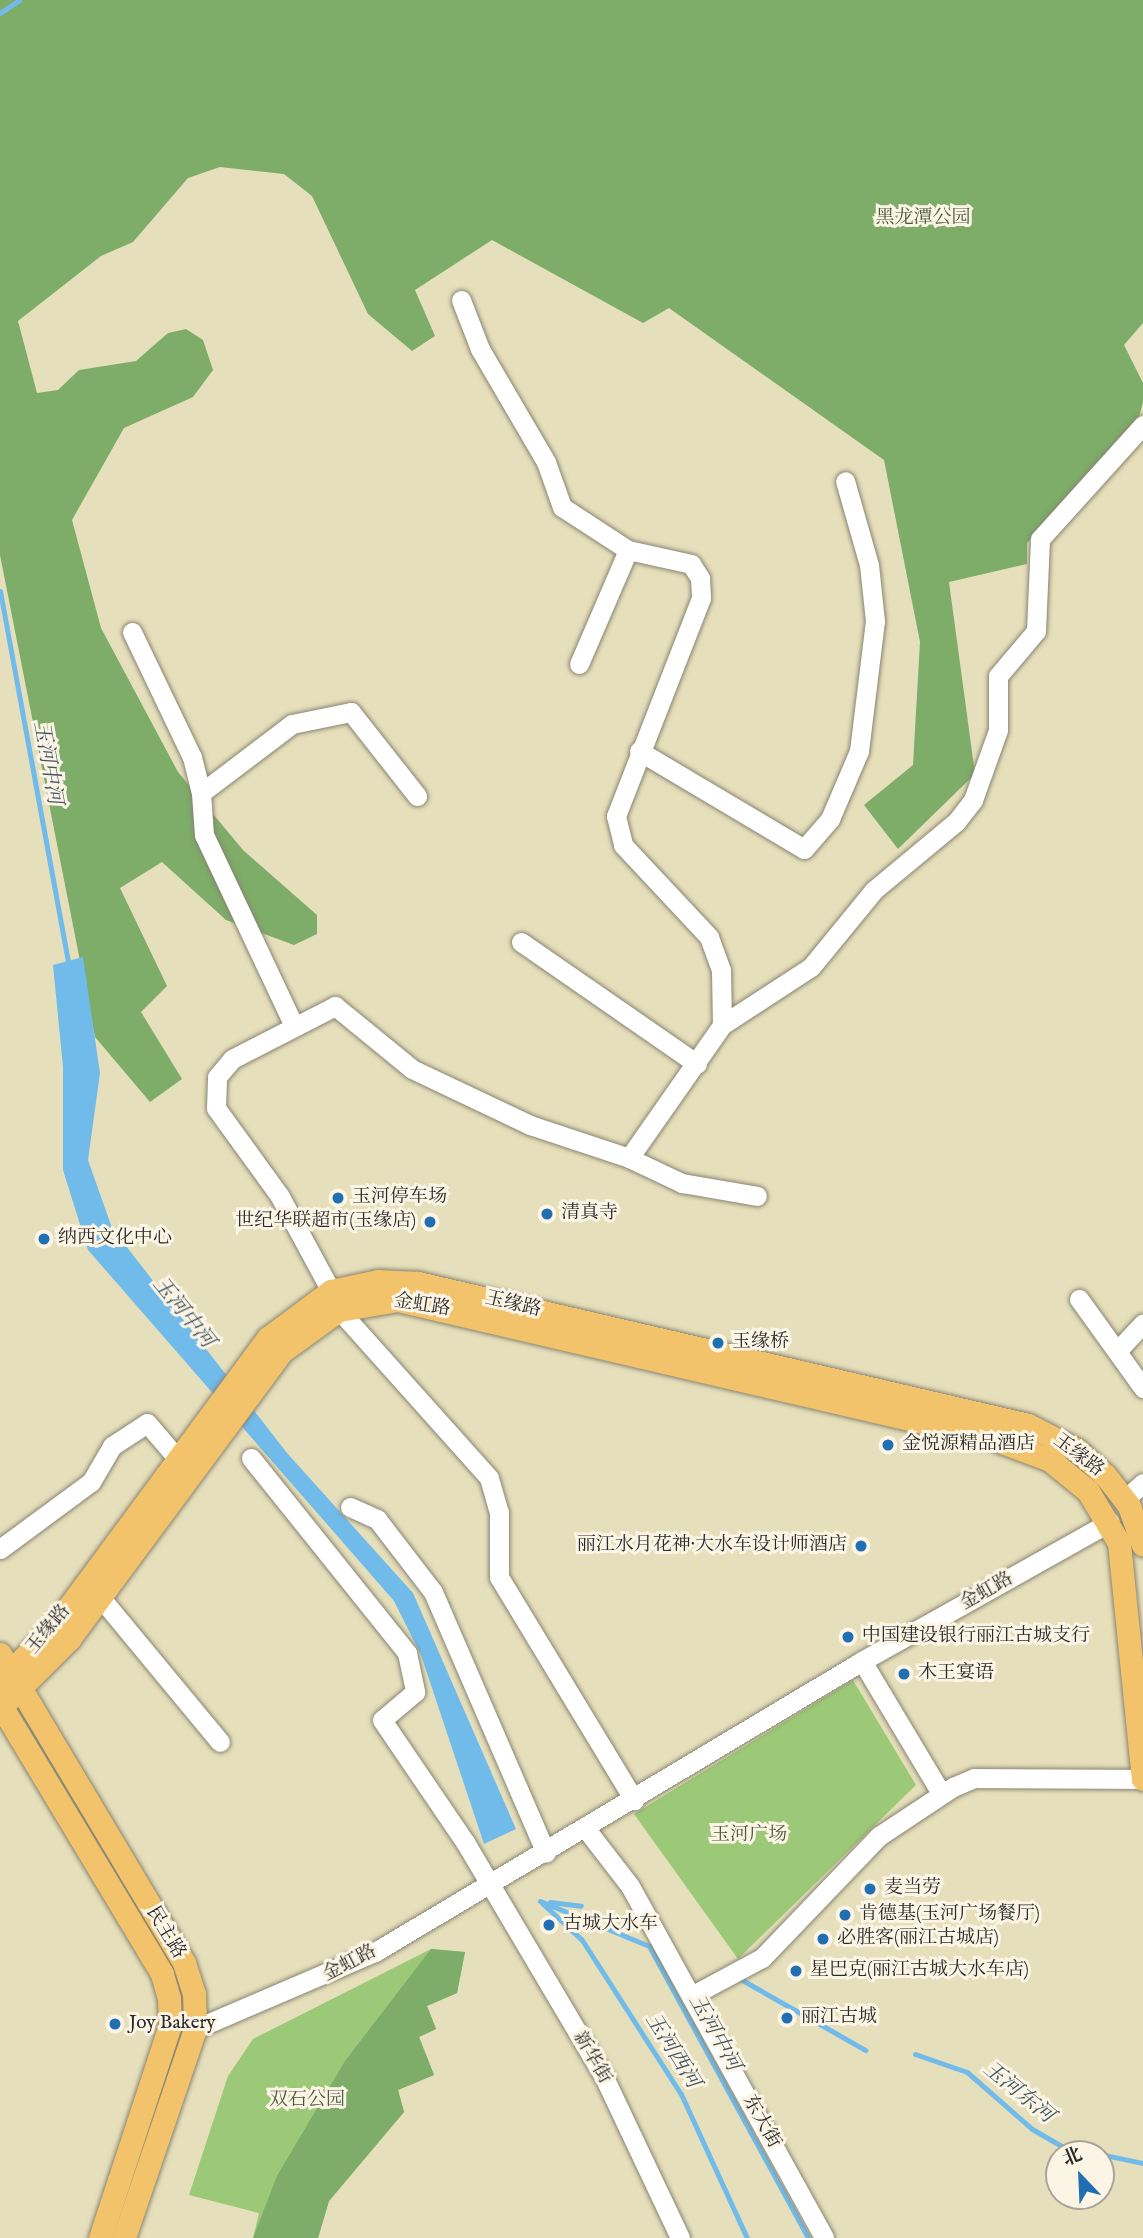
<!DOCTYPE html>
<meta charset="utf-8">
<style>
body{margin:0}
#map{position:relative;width:1143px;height:2238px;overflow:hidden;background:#e6dfbb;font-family:"IM FELL English","Noto Serif SC",serif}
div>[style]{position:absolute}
.green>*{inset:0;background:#9cc977}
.forest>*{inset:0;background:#7dad68}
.water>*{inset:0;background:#71bbea}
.stream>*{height:5px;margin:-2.5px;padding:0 2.5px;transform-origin:2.5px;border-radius:2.5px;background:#71bbea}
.roads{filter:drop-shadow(0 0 2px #888573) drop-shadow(0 0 2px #888573)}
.minor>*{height:19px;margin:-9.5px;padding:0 9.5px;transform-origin:9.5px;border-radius:9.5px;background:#fff}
.major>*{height:23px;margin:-11.5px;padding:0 11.5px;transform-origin:11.5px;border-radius:11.5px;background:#f2c36a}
.dots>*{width:19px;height:19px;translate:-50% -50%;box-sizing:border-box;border:4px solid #fcf5e5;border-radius:50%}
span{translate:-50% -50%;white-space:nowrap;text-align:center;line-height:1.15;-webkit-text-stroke:6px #fcf5e5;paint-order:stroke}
.park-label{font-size:19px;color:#4d5a42}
.poi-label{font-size:19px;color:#2b2b2b}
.left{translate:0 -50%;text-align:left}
.right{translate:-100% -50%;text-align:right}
.street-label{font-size:19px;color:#2b2b2b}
.water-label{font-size:21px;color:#405664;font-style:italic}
.north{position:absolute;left:1045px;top:2140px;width:70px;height:70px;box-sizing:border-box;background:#fcf5e5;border:2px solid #a8a49b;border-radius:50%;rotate:337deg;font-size:19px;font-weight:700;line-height:28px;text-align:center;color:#2b2b2b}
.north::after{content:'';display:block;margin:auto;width:24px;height:32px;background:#1f6fb2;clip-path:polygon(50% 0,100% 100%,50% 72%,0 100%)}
</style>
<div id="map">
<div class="green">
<i style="clip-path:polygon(853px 1680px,916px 1785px,738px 1959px,634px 1814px)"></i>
<i style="clip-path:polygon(431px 1949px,465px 1952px,457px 1993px,427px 2006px,436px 2029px,419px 2037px,434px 2075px,398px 2090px,404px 2112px,329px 2201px,318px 2238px,253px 2238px,259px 2213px,189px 2195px,228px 2076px,253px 2039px)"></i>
</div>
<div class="forest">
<i style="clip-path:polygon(0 0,1143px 0,1143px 323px,1124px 345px,1143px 383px,1143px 402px,1137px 425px,1027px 543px,1027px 564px,949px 582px,975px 774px,898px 849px,864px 805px,913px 765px,920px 642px,884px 460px,669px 308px,643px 323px,492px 240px,415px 290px,435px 336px,412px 351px,368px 314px,312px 196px,284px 174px,220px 167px,188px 178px,133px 242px,101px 256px,18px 321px,37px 393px,58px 390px,79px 370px,136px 361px,168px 333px,186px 329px,203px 340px,213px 370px,193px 397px,124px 428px,72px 520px,101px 628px,178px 772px,243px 850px,317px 915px,317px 934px,294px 945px,226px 920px,162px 862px,120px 888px,167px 986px,141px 1012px,182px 1079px,150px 1102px,95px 1037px,0 555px)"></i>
<i style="clip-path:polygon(431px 1949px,465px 1952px,457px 1993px,427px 2006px,436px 2029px,419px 2037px,434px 2075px,398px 2090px,404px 2112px,329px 2201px,318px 2238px,253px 2238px,277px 2176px,345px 2061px)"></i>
</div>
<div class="water">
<i style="clip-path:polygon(83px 957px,100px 1073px,88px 1160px,112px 1228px,287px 1453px,413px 1593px,516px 1829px,484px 1844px,421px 1655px,394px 1601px,88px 1250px,63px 1170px,63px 1067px,53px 965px)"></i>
</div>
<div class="stream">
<i style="left:0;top:13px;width:23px;rotate:-34deg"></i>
<i style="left:0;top:591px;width:382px;rotate:79.6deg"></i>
<i style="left:540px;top:1901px;width:118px;rotate:22.4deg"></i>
<i style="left:649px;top:1946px;width:332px;rotate:61.4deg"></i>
<i style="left:550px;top:1902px;width:31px;rotate:7deg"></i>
<i style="left:542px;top:1903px;width:54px;rotate:42.8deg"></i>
<i style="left:582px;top:1940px;width:183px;rotate:57.3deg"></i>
<i style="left:681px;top:2094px;width:158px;rotate:65.4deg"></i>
<i style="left:742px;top:1980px;width:142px;rotate:29.6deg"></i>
<i style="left:915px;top:2054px;width:55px;rotate:19.1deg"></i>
<i style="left:967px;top:2072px;width:86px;rotate:41.2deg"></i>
<i style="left:1032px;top:2129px;width:34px;rotate:30deg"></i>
<i style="left:1062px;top:2146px;width:83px;rotate:11.9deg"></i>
</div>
<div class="roads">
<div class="minor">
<i style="left:461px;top:300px;width:53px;rotate:68.8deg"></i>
<i style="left:480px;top:349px;width:131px;rotate:59.7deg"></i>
<i style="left:546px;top:462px;width:48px;rotate:70.4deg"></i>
<i style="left:562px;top:507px;width:79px;rotate:33.1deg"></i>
<i style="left:628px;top:550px;width:65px;rotate:12.5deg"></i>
<i style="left:691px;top:564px;width:17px;rotate:57deg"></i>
<i style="left:700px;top:578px;width:20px;rotate:87deg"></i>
<i style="left:701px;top:598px;width:234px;rotate:111.3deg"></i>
<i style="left:616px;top:816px;width:30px;rotate:76deg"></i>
<i style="left:623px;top:845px;width:126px;rotate:46.9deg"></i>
<i style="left:709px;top:937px;width:35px;rotate:70deg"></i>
<i style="left:721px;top:970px;width:55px;rotate:89deg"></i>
<i style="left:132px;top:632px;width:139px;rotate:64.4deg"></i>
<i style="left:192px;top:757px;width:37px;rotate:76deg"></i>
<i style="left:579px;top:664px;width:124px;rotate:-66.7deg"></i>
<i style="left:639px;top:751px;width:192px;rotate:30.7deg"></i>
<i style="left:804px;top:849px;width:40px;rotate:-49deg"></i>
<i style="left:830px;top:819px;width:74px;rotate:-66.9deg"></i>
<i style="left:859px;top:751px;width:131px;rotate:-83deg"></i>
<i style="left:875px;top:621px;width:56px;rotate:-96.1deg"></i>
<i style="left:869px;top:565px;width:87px;rotate:-105.9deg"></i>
<i style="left:521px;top:942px;width:214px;rotate:34.7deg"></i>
<i style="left:294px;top:1026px;width:211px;rotate:-115.2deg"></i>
<i style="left:204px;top:835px;width:42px;rotate:-94.1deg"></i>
<i style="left:201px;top:793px;width:114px;rotate:-37.2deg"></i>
<i style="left:292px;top:724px;width:60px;rotate:-11.5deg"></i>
<i style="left:351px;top:712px;width:107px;rotate:51.8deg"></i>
<i style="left:629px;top:1158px;width:59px;rotate:25.3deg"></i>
<i style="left:682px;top:1183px;width:76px;rotate:9.8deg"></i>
<i style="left:331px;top:1291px;width:109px;rotate:-118.4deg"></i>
<i style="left:279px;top:1195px;width:107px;rotate:-125.9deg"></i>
<i style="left:216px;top:1108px;width:31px;rotate:-88deg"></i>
<i style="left:217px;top:1077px;width:23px;rotate:-50deg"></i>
<i style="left:232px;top:1059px;width:116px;rotate:-27.2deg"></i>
<i style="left:335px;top:1006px;width:99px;rotate:39.3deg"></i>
<i style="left:412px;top:1069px;width:131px;rotate:25.4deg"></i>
<i style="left:530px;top:1125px;width:104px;rotate:18.4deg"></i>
<i style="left:629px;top:1158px;width:162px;rotate:-55deg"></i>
<i style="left:722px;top:1025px;width:106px;rotate:-33.1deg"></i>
<i style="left:811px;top:967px;width:99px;rotate:-50.7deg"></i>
<i style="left:874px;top:890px;width:107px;rotate:-39.7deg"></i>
<i style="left:956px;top:822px;width:28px;rotate:-52deg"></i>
<i style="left:973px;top:800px;width:74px;rotate:-70.3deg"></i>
<i style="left:998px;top:730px;width:54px;rotate:-90deg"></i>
<i style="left:998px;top:676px;width:59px;rotate:-49.8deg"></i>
<i style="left:1036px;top:631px;width:92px;rotate:-87.5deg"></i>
<i style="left:1040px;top:539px;width:154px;rotate:-47.9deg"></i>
<i style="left:1079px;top:1299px;width:110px;rotate:54.3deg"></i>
<i style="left:339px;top:1310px;width:225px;rotate:48.2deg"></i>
<i style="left:489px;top:1478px;width:35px;rotate:74deg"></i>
<i style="left:499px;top:1512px;width:65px;rotate:90deg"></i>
<i style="left:499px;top:1577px;width:261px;rotate:58.8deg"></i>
<i style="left:1119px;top:1349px;width:35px;rotate:-47deg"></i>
<i style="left:251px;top:1458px;width:250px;rotate:51.3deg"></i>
<i style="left:407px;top:1653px;width:40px;rotate:78deg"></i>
<i style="left:415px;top:1692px;width:43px;rotate:139.7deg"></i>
<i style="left:382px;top:1720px;width:148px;rotate:55.8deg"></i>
<i style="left:465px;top:1842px;width:273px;rotate:59.4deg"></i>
<i style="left:604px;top:2077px;width:178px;rotate:64.7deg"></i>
<i style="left:1124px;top:1500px;width:25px;rotate:-42deg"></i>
<i style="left:350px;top:1507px;width:30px;rotate:24deg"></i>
<i style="left:377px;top:1519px;width:92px;rotate:52.5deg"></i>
<i style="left:433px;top:1592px;width:284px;rotate:66.6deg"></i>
<i style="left:0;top:1549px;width:113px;rotate:-36.4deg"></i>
<i style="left:91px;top:1482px;width:42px;rotate:-59.7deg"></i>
<i style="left:112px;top:1446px;width:42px;rotate:-33.3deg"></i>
<i style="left:147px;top:1423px;width:46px;rotate:49.4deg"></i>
<i style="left:100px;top:1597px;width:188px;rotate:50.4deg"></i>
<i style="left:862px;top:1661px;width:154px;rotate:59.1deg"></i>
<i style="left:586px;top:1829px;width:72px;rotate:52.3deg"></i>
<i style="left:630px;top:1886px;width:402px;rotate:61.1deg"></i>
<i style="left:691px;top:1996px;width:81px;rotate:-28.2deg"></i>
<i style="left:762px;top:1958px;width:169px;rotate:-46.2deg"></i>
<i style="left:879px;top:1836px;width:89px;rotate:-33.5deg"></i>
<i style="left:953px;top:1787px;width:23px;rotate:-23deg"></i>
<i style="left:974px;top:1778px;width:169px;rotate:0.3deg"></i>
<i style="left:195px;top:2029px;width:196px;rotate:-23.2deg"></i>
<i style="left:375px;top:1952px;width:567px;rotate:-30.86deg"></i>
<i style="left:862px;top:1661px;width:284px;rotate:-29.3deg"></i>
</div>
<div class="major">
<i style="left:0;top:1654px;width:360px;rotate:59.2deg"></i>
<i style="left:184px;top:1963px;width:33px;rotate:72deg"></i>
<i style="left:194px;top:1994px;width:35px;rotate:88deg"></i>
<i style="left:195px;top:2029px;width:221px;rotate:108.8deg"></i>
<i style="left:0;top:1682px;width:77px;rotate:-45.5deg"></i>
<i style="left:54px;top:1627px;width:360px;rotate:-53.5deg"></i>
<i style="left:268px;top:1338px;width:79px;rotate:-36.7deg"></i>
<i style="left:331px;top:1291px;width:48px;rotate:-12deg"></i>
<i style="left:378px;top:1281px;width:40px;rotate:2.9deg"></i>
<i style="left:418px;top:1283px;width:626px;rotate:13.1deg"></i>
<i style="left:1028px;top:1425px;width:55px;rotate:27deg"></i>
<i style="left:1077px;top:1450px;width:38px;rotate:42deg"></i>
<i style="left:1105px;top:1475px;width:39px;rotate:52deg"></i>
<i style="left:1129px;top:1506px;width:41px;rotate:70.3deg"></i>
<i style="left:0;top:1704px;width:315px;rotate:59deg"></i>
<i style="left:162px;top:1974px;width:25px;rotate:74deg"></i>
<i style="left:169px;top:1998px;width:27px;rotate:88deg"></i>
<i style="left:170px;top:2025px;width:224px;rotate:108.2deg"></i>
<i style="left:0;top:1708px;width:98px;rotate:-45deg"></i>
<i style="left:69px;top:1639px;width:357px;rotate:-53.5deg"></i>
<i style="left:281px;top:1352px;width:72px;rotate:-35.9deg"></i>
<i style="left:339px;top:1310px;width:60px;rotate:-9.6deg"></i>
<i style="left:398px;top:1300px;width:609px;rotate:13.1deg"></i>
<i style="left:991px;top:1438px;width:63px;rotate:20.4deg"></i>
<i style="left:1050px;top:1460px;width:49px;rotate:39.2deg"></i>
<i style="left:1088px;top:1491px;width:61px;rotate:59.2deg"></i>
<i style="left:1119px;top:1543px;width:237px;rotate:84.2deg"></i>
</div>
</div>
<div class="dots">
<i style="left:338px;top:1198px;background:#1f6fb2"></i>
<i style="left:547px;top:1214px;background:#1f6fb2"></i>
<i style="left:430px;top:1222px;background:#1f6fb2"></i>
<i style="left:44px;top:1239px;background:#1f6fb2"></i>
<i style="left:718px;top:1343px;background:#1f6fb2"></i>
<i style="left:888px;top:1445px;background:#1f6fb2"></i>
<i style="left:861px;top:1546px;background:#1f6fb2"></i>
<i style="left:848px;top:1637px;background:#1f6fb2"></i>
<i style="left:904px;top:1674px;background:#1f6fb2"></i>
<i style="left:870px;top:1889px;background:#1f6fb2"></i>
<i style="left:845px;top:1915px;background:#1f6fb2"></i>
<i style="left:549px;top:1925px;background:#1f6fb2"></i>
<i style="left:823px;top:1939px;background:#1f6fb2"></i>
<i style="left:796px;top:1971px;background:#1f6fb2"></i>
<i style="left:787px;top:2018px;background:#1f6fb2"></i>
<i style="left:115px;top:2024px;background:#1f6fb2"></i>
</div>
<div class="park-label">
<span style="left:923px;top:219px">黑龙潭公园</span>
<span style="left:749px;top:1836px">玉河广场</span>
<span style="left:307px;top:2101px">双石公园</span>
</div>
<div class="poi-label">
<span class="left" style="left:352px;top:1198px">玉河停车场</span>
<span class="left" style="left:561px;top:1214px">清真寺</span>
<span class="right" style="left:416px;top:1222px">世纪华联超市(玉缘店)</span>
<span class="left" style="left:58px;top:1239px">纳西文化中心</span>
<span class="left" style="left:732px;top:1343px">玉缘桥</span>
<span class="left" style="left:902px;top:1445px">金悦源精品酒店</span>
<span class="right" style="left:847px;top:1546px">丽江水月花神·大水车设计师酒店</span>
<span class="left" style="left:862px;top:1637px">中国建设银行丽江古城支行</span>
<span class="left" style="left:918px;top:1674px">木王宴语</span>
<span class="left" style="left:884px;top:1889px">麦当劳</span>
<span class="left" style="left:859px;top:1915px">肯德基(玉河广场餐厅)</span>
<span class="left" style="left:563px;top:1925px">古城大水车</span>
<span class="left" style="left:837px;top:1939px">必胜客(丽江古城店)</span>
<span class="left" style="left:810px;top:1971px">星巴克(丽江古城大水车店)</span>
<span class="left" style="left:801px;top:2018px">丽江古城</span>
<span class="left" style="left:129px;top:2024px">Joy Bakery</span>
</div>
<div class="street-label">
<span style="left:513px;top:1305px;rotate:13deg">玉缘路</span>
<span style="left:422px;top:1306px;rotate:9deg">金虹路</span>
<span style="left:1078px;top:1456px;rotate:37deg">玉缘路</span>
<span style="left:987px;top:1592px;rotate:-29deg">金虹路</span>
<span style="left:49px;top:1630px;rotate:-50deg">玉缘路</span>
<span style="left:165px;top:1933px;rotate:59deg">民主路</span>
<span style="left:350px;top:1964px;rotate:-27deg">金虹路</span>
<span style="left:591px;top:2058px;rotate:60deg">新华街</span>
<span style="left:761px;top:2122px;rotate:61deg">东大街</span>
</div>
<div class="water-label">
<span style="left:47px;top:763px;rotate:80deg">玉河中河</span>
<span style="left:183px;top:1313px;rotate:51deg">玉河中河</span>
<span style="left:714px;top:2033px;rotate:61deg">玉河中河</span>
<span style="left:672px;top:2051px;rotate:58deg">玉河西河</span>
<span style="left:1018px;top:2093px;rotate:39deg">玉河东河</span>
</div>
<div class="north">北</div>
</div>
